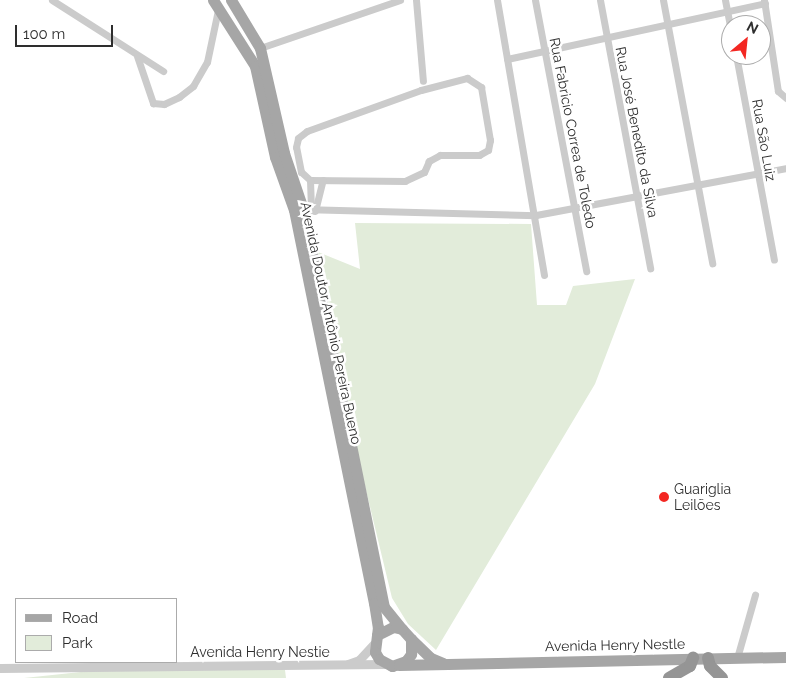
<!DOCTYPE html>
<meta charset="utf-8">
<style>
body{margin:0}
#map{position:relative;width:786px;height:678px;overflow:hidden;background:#fff;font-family:Raleway,sans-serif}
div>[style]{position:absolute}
.green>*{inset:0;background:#e2ecda}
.minor>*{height:7px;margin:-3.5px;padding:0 3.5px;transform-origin:3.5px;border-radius:3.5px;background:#cbcbcb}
.tertiary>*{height:9px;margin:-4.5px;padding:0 4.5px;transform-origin:4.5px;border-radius:4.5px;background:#cbcbcb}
.primary>*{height:11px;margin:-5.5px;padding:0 5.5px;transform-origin:5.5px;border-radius:5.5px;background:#a6a6a6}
.motorway>*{height:12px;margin:-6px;padding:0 6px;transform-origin:6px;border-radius:6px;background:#959595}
.dots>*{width:14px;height:14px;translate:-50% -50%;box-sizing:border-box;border:2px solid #fff;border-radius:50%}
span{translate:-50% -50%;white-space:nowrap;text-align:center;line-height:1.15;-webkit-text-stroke:5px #fff;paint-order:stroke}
.street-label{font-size:14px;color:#2e2e2e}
.poi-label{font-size:14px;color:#2e2e2e}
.left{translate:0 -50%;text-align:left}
.legend{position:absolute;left:15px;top:598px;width:162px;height:65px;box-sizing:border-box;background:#fff;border:1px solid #ababab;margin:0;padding:6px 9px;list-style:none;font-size:15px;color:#2e2e2e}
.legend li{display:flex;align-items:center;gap:10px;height:25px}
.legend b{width:25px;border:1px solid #ababab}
.north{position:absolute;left:721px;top:15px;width:50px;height:50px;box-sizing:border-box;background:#fff;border:1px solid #ababab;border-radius:50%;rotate:28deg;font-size:14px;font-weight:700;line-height:20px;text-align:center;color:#2e2e2e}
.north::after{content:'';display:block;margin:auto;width:18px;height:22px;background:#f32722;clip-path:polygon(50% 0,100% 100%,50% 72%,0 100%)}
.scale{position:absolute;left:15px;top:25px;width:98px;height:22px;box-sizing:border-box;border:2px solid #2e2e2e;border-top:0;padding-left:6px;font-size:15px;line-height:18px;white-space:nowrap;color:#2e2e2e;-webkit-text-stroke:4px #fff;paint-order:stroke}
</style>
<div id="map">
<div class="green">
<i style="clip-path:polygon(355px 223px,531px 224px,537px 305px,566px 305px,573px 286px,635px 279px,595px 384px,436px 650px,408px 624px,392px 598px,357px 453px,318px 252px,360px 269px)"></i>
<i style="clip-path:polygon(128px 667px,285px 670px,286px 678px,24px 678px)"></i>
</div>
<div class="minor">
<i style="left:52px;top:0;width:132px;rotate:32.6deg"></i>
<i style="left:416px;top:0;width:81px;rotate:85.1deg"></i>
<i style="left:497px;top:0;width:279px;rotate:80.3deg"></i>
<i style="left:535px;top:0;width:276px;rotate:79.3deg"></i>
<i style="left:600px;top:0;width:273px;rotate:79.4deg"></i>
<i style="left:663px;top:0;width:268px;rotate:79.4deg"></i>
<i style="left:725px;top:0;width:31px;rotate:79deg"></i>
<i style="left:764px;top:0;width:92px;rotate:81.3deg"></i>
<i style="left:778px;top:91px;width:11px;rotate:41deg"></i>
<i style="left:260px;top:48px;width:148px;rotate:-18.9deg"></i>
<i style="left:736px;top:55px;width:208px;rotate:79.5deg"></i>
<i style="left:137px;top:56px;width:50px;rotate:71.2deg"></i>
<i style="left:153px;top:103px;width:11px;rotate:5deg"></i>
<i style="left:164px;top:104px;width:17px;rotate:-25deg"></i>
<i style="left:179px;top:97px;width:18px;rotate:-38deg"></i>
<i style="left:193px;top:86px;width:28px;rotate:-60deg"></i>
<i style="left:207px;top:62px;width:53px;rotate:-78.1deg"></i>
<i style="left:507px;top:59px;width:264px;rotate:-12.2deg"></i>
<i style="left:467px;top:78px;width:17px;rotate:33deg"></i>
<i style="left:481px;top:87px;width:54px;rotate:80.4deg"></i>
<i style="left:490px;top:140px;width:10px;rotate:101deg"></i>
<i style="left:488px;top:150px;width:10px;rotate:151deg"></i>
<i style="left:479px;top:155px;width:39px;rotate:180deg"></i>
<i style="left:440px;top:155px;width:13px;rotate:151deg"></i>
<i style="left:429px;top:161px;width:12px;rotate:114deg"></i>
<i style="left:424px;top:172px;width:21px;rotate:155deg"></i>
<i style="left:405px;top:181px;width:95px;rotate:-179.4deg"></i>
<i style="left:310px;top:180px;width:12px;rotate:-138deg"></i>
<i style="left:301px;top:172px;width:25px;rotate:-101deg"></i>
<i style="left:296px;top:147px;width:9px;rotate:-77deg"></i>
<i style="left:298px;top:138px;width:11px;rotate:-38deg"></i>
<i style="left:307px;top:131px;width:121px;rotate:-19.8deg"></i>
<i style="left:421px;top:90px;width:48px;rotate:-14.6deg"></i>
<i style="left:310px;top:180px;width:31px;rotate:88deg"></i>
<i style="left:301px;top:209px;width:235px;rotate:1.5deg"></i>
<i style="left:536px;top:215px;width:254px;rotate:-10.6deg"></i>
<i style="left:315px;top:211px;width:32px;rotate:-76deg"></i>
<i style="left:737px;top:658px;width:66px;rotate:-74.1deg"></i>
</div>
<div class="tertiary">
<i style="left:348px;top:664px;width:12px;rotate:-20deg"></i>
<i style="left:359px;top:660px;width:22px;rotate:-47deg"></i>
<i style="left:0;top:668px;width:386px;rotate:-0.6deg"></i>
</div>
<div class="primary">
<i style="left:213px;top:0;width:78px;rotate:57.5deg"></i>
<i style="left:255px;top:66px;width:93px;rotate:77.6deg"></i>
<i style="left:275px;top:157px;width:56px;rotate:70.3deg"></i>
<i style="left:294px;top:210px;width:401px;rotate:78.5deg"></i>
<i style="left:374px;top:603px;width:24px;rotate:81deg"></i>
<i style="left:378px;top:627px;width:25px;rotate:97deg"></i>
<i style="left:375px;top:652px;width:8px;rotate:60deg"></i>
<i style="left:379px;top:659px;width:15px;rotate:28deg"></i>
<i style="left:392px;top:666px;width:15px;rotate:-20deg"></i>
<i style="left:406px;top:661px;width:9px;rotate:-54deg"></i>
<i style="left:411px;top:654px;width:15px;rotate:-90deg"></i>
<i style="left:411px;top:639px;width:13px;rotate:-132deg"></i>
<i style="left:402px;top:629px;width:9px;rotate:-167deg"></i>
<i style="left:393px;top:627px;width:18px;rotate:153deg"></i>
<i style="left:231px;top:0;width:56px;rotate:58.9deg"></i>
<i style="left:260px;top:48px;width:108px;rotate:77.1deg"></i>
<i style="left:284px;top:153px;width:59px;rotate:71.3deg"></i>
<i style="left:303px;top:209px;width:406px;rotate:78.5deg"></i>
<i style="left:384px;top:607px;width:28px;rotate:51deg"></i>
<i style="left:411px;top:639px;width:28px;rotate:44deg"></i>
<i style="left:431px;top:658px;width:13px;rotate:23deg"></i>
<i style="left:399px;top:665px;width:387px;rotate:-1.2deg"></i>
</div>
<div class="motorway">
<i style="left:708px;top:658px;width:8px;rotate:76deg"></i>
<i style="left:710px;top:666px;width:17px;rotate:45deg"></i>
<i style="left:669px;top:678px;width:24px;rotate:-30deg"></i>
<i style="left:690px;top:666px;width:9px;rotate:-69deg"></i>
</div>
<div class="dots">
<i style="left:664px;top:497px;background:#f32722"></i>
</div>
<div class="street-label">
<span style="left:637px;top:132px;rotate:79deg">Rua José Benedito da Silva</span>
<span style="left:573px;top:133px;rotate:79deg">Rua Fabricio Correa de Toledo</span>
<span style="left:764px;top:140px;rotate:80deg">Rua São Luiz</span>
<span style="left:331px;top:323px;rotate:78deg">Avenida Doutor Antônio Pereira Bueno</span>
<span style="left:615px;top:645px;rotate:-1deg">Avenida Henry Nestle</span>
<span style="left:260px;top:652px">Avenida Henry Nestie</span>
</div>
<div class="poi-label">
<span class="left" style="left:674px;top:497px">Guariglia<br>Leilões</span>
</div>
<ul class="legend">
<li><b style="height:6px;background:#a6a6a6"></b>Road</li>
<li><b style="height:14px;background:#e2ecda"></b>Park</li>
</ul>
<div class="north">N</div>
<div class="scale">100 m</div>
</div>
